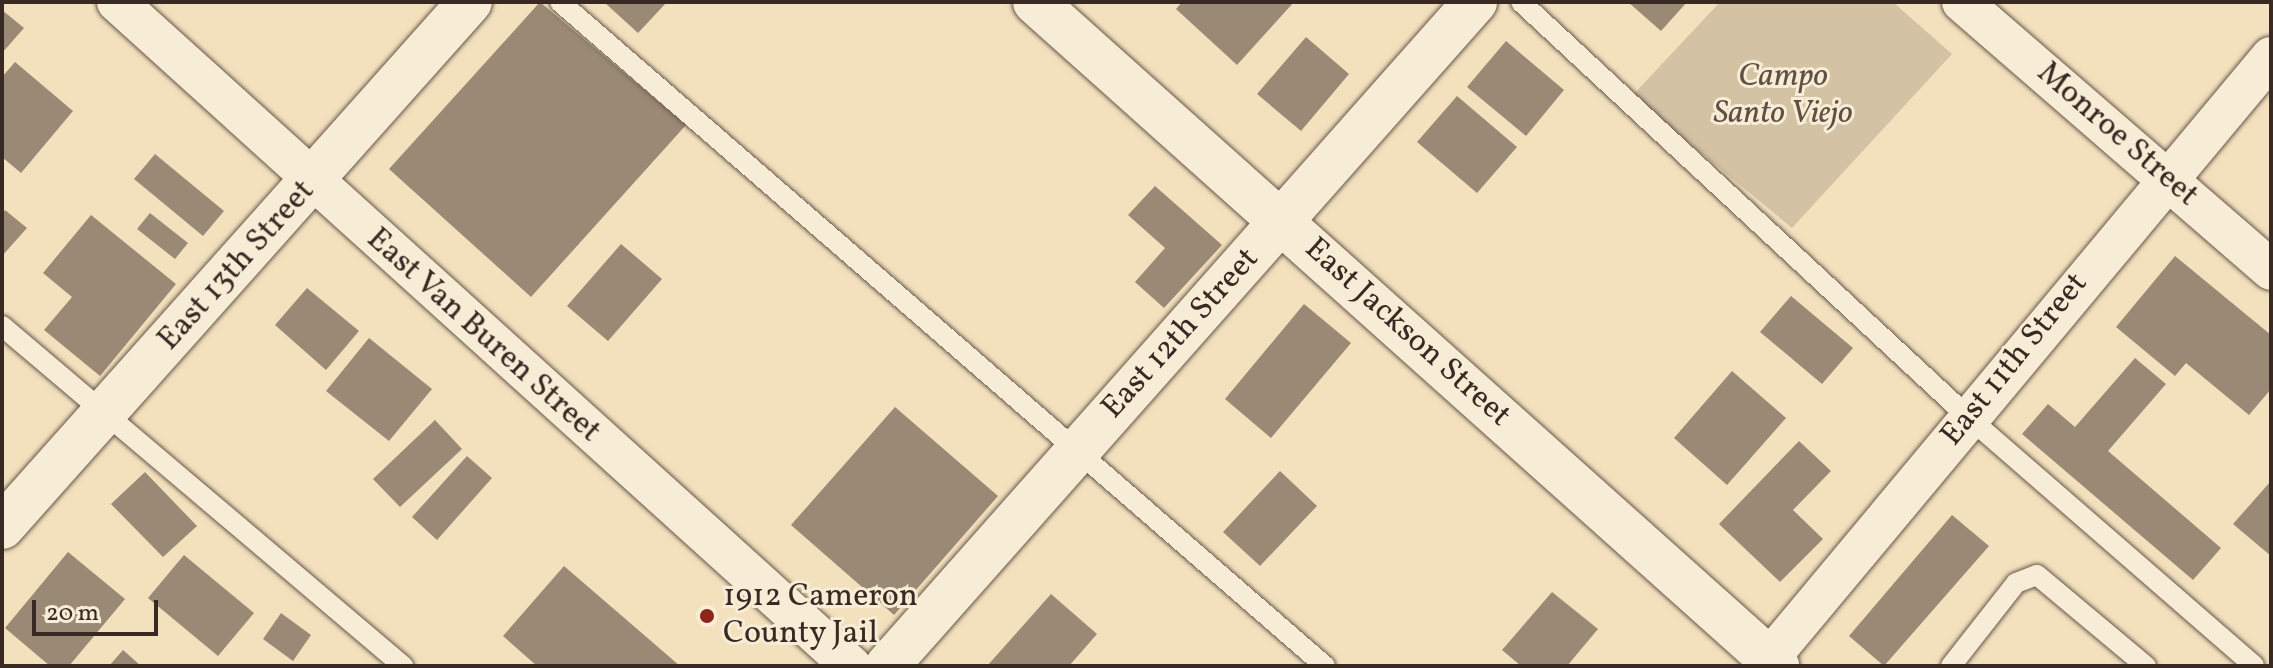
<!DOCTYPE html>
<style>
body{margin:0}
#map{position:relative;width:2273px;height:668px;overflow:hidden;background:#f3e1be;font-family:Vollkorn,serif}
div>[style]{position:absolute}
.green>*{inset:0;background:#d3c2a4}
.building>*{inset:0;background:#9a8974}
.roads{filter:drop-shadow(0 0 2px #68574a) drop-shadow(0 0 2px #68574a)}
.lane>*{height:20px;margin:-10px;padding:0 10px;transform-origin:10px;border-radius:10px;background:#f7ecd5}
.street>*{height:40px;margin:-20px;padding:0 20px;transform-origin:20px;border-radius:20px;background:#f7ecd5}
.secondary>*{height:44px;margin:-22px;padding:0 22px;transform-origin:22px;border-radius:22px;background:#f7ecd5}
.dots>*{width:22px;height:22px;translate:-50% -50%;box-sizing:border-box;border:4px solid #f7ecd5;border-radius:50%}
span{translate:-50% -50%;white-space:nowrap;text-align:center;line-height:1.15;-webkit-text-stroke:6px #f7ecd5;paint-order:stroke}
.park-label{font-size:32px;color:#604f43;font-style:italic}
.street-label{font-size:32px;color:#392923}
.poi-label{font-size:32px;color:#392923}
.left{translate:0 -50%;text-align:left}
.frame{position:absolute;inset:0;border:4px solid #392923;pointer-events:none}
.scale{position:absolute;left:32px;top:600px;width:126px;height:36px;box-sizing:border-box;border:4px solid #392923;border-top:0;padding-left:10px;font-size:24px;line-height:28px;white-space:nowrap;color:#392923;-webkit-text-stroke:6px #f7ecd5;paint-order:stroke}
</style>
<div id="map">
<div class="green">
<i style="clip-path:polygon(1720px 2px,1893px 2px,1952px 54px,1792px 228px,1632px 96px)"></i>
</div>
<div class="building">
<i style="clip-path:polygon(540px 2px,686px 125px,531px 297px,389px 169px)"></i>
<i style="clip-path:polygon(604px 2px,667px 2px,638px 33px)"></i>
<i style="clip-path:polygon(1182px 2px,1294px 2px,1237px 65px,1176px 9px)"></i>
<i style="clip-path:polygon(1628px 2px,1687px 2px,1661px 31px)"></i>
<i style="clip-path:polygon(2px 10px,24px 28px,2px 53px)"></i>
<i style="clip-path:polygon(1306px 37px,1349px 74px,1301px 131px,1257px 94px)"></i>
<i style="clip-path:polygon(1506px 41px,1564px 90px,1526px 136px,1467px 87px)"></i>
<i style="clip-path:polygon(15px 62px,73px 111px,21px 173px,2px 157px,2px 77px)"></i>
<i style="clip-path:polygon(1457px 96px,1517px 147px,1477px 193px,1417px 142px)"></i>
<i style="clip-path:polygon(155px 154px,224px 211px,203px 236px,134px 179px)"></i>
<i style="clip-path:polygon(1155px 186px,1222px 245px,1164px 308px,1135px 282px,1165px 248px,1128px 215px)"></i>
<i style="clip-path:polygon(5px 210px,27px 228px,2px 256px,2px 214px)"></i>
<i style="clip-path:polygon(150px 213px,188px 243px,175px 259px,137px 229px)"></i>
<i style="clip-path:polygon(91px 215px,176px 284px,100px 376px,44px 330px,72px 297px,43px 273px)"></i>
<i style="clip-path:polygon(621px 244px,662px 279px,608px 341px,567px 306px)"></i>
<i style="clip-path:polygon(2175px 256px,2271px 335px,2271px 389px,2249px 415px,2186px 363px,2175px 376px,2116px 327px)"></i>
<i style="clip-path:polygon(307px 288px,359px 331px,326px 370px,275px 325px)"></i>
<i style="clip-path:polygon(1791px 296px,1853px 348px,1822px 384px,1760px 332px)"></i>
<i style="clip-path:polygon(1304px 304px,1351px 343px,1271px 438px,1225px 399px)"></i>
<i style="clip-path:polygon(369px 338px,432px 389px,389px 441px,326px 391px)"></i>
<i style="clip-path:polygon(2135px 358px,2166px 384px,2108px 451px,2221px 548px,2193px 580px,2022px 434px,2048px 404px,2075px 427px)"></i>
<i style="clip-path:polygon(1732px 371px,1786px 418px,1727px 485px,1674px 438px)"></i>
<i style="clip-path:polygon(895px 407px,998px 496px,894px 615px,791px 525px)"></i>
<i style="clip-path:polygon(435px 420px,462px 449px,400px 507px,373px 479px)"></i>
<i style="clip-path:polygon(1799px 441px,1831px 471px,1793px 510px,1823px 539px,1780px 582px,1719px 524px)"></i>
<i style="clip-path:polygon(467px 456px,492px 478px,437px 540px,412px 517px)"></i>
<i style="clip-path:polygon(1280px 471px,1317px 506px,1260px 566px,1223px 532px)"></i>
<i style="clip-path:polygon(145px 472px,197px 526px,163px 557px,111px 504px)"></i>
<i style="clip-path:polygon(2271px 481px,2271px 556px,2233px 524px)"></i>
<i style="clip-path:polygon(1952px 515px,1989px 546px,1884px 666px,1849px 636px)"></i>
<i style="clip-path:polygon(68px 552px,125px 599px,69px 666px,50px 666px,5px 628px)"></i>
<i style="clip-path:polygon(184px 555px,254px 613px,218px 656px,148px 598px)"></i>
<i style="clip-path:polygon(564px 566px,680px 666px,537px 666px,503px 636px)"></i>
<i style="clip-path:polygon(1552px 592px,1598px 629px,1567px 666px,1521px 666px,1502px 650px)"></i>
<i style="clip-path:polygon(1051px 594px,1097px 634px,1069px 666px,987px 666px)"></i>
<i style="clip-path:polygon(281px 613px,311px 635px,293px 661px,263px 639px)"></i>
<i style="clip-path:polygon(123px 650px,141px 666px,109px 666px)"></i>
</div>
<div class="roads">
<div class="lane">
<i style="left:560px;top:2px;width:1013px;rotate:40.96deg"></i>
<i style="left:1521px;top:2px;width:610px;rotate:42.87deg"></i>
<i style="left:1968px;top:417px;width:379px;rotate:41deg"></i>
<i style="left:2px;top:326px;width:526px;rotate:40.29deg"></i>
<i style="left:1951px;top:666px;width:105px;rotate:-51.9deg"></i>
<i style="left:2016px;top:583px;width:22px;rotate:-21deg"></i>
<i style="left:2037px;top:575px;width:142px;rotate:39.9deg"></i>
</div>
<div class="street">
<i style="left:117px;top:2px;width:990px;rotate:42.13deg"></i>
<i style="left:1962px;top:2px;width:409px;rotate:40.9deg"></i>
<i style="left:1763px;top:666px;width:793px;rotate:-50.17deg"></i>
</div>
<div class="secondary">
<i style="left:1035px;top:2px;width:996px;rotate:41.82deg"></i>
<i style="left:2px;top:527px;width:703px;rotate:-48.29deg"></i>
<i style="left:887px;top:666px;width:887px;rotate:-48.47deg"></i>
</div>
</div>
<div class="dots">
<i style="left:707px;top:616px;background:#8f2418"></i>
</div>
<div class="park-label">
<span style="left:1783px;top:96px">Campo<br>Santo Viejo</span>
</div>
<div class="street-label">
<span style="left:2117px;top:135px;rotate:41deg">Monroe Street</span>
<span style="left:237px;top:266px;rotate:-48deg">East 13th Street</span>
<span style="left:1407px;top:333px;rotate:42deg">East Jackson Street</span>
<span style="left:1181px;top:334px;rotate:-48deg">East 12th Street</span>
<span style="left:483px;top:336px;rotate:42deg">East Van Buren Street</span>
<span style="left:2015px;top:360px;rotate:-51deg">East 11th Street</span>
</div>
<div class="poi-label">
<span class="left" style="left:723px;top:616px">1912 Cameron<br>County Jail</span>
</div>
<div class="frame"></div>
<div class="scale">20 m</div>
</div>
